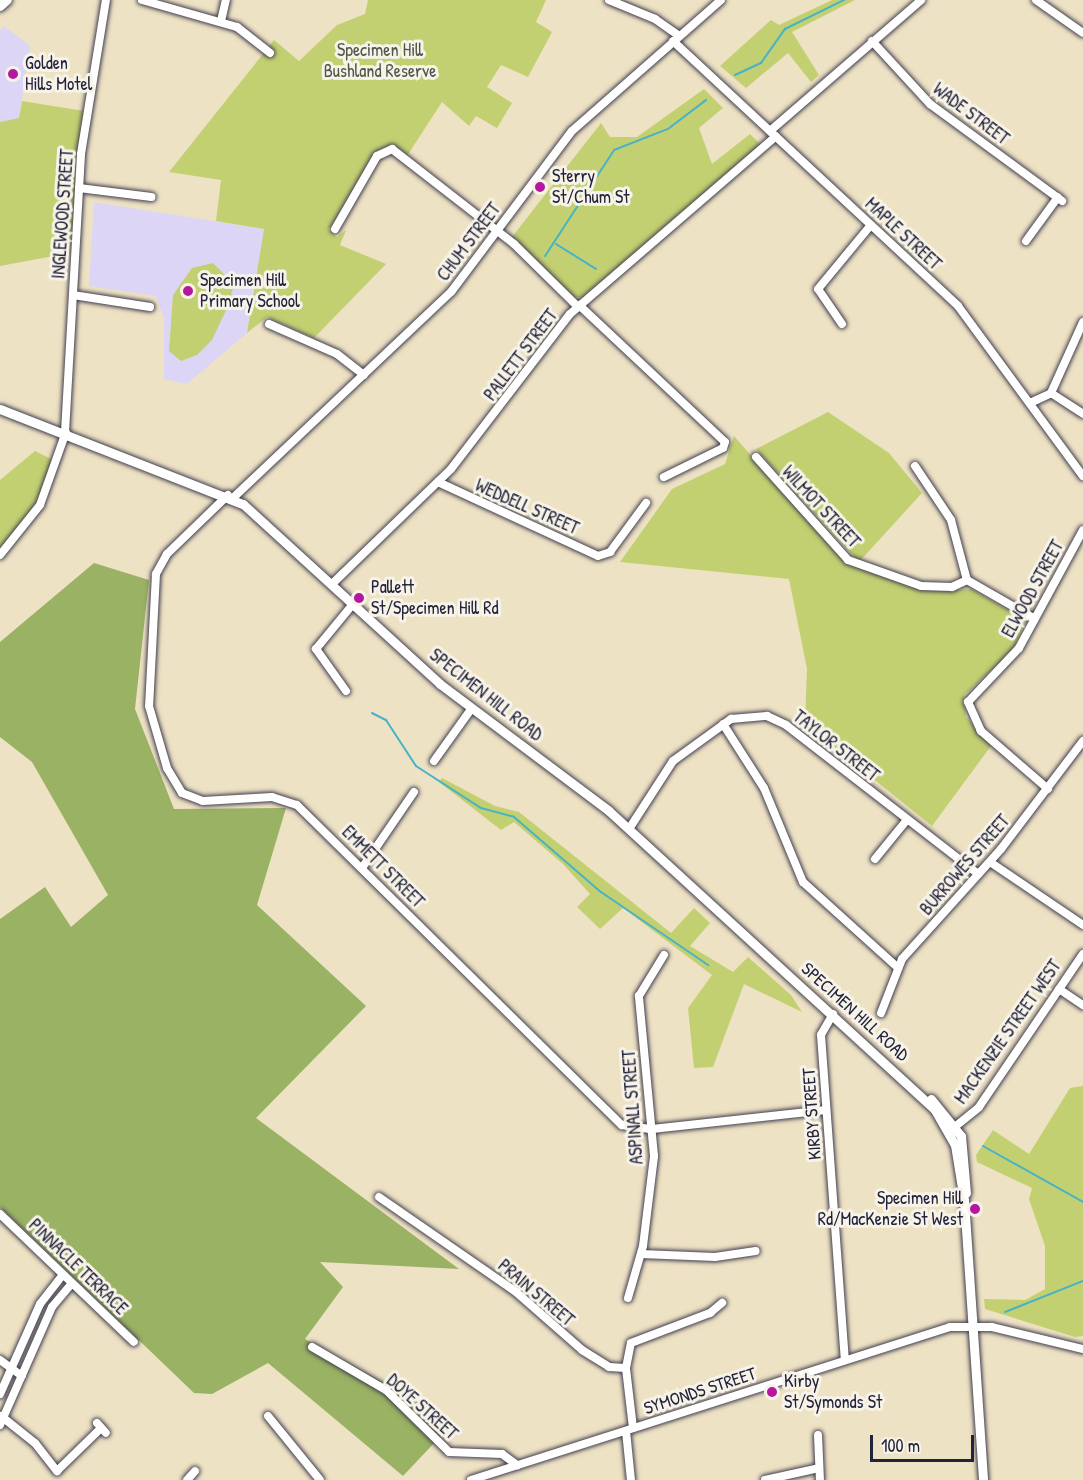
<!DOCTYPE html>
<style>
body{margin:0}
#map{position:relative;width:1083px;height:1480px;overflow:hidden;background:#eee2c4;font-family:"Patrick Hand",sans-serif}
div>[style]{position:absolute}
.built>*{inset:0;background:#ddd5f6}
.green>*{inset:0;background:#c3d071}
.forest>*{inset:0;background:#9ab263}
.stream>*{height:2px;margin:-1px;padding:0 1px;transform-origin:1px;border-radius:1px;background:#48b2c6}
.roads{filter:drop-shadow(0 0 2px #413f50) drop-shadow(0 0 2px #413f50)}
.minor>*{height:8px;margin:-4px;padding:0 4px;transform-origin:4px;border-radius:4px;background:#fff}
.major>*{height:9px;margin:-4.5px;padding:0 4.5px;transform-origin:4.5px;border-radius:4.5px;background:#fff}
.highway>*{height:10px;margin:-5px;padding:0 5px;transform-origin:5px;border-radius:5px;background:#fff}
.dots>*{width:16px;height:16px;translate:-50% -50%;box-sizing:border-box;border:3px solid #f7f3e8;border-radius:50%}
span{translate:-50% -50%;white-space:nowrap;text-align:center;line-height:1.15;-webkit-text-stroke:6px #f7f3e8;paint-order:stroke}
.park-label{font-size:18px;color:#52564b}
.poi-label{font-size:18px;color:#22223b}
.left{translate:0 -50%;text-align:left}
.right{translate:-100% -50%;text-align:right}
.street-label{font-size:18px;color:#22223b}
.scale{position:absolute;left:870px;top:1435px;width:104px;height:27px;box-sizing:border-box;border:3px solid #22223b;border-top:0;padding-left:8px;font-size:18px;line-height:21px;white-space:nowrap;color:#22223b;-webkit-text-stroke:4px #f7f3e8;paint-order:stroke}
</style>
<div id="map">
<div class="built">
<i style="clip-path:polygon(4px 26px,30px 46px,19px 118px,0 122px,0 30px)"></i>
<i style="clip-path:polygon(94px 202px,264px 229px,247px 333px,187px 384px,164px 379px,164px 318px,156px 296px,89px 286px)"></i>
</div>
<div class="green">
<i style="clip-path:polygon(368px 0,546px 0,536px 22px,552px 32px,528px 77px,501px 65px,487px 87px,512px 103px,497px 128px,476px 116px,469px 126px,442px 102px,407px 156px,390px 145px,377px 151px,340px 219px,328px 229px,337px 237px,346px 230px,340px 245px,386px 264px,314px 338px,267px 317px,247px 333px,264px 229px,216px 221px,221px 180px,169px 172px,274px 40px,299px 61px,337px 25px,365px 14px)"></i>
<i style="clip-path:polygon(832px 0,855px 0,792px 32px,819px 75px,811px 82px,788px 53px,746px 88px,720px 66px,771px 20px,779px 25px)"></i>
<i style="clip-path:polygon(704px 89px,723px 108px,699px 128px,712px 164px,750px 134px,761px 145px,665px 231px,583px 297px,574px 297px,512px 237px,601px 123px,610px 137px,637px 137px)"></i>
<i style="clip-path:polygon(22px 101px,84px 111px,70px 253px,0 266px,0 122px,19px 118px)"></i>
<i style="clip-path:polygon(213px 263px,234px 284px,229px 304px,212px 340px,197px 355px,181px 361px,169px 351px,173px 295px,192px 268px)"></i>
<i style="clip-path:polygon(828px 412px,889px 453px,922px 493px,859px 562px,756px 449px)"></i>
<i style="clip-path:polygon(734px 436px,845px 563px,939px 591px,971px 589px,1026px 620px,1012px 651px,964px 695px,966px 717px,991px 746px,932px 826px,805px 724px,807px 669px,789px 579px,620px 562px,672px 489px,725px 464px)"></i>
<i style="clip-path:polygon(35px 451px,53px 460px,37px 503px,0 550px,0 480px)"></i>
<i style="clip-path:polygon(442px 778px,495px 806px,519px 812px,671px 933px,694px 908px,710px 923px,690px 946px,733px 972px,748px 957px,791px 995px,802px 1012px,744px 984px,713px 1067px,694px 1068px,688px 1008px,712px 975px,623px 908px,600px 929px,577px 907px,590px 894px,563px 864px,514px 822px,501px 830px,439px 782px)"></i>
<i style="clip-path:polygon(1083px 1086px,1083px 1336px,1075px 1337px,985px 1309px,984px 1299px,1025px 1300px,1045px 1289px,1045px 1246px,1029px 1199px,1032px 1188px,977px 1162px,976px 1155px,993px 1130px,1029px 1154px,1070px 1088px)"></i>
</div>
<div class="forest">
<i style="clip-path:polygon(94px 563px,149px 580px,135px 709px,174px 809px,286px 808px,257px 905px,366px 1006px,256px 1118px,459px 1269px,320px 1262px,343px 1287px,305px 1339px,454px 1422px,403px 1476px,268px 1363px,212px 1394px,194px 1393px,0 1207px,0 919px,45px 887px,71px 927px,108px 895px,32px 762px,0 737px,0 642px)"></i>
</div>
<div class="stream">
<i style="left:735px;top:75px;width:29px;rotate:-25deg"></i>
<i style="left:761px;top:63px;width:42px;rotate:-54.8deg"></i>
<i style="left:785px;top:29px;width:66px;rotate:-26.2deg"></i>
<i style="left:556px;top:244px;width:47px;rotate:32deg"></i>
<i style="left:545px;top:256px;width:126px;rotate:-56.9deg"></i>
<i style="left:614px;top:150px;width:58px;rotate:-21.3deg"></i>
<i style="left:668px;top:129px;width:48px;rotate:-37.3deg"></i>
<i style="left:372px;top:713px;width:16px;rotate:27deg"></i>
<i style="left:386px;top:720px;width:55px;rotate:56.9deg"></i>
<i style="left:416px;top:766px;width:77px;rotate:32.9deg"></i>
<i style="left:481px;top:808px;width:34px;rotate:15deg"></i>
<i style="left:514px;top:817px;width:115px;rotate:40.8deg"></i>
<i style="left:601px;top:892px;width:130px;rotate:34.3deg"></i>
<i style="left:983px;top:1146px;width:115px;rotate:29.2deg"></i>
<i style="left:1005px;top:1312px;width:84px;rotate:-21.7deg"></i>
</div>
<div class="roads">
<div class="minor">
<i style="left:142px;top:0;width:99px;rotate:15.9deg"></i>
<i style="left:237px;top:27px;width:42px;rotate:38.2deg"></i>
<i style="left:609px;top:0;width:50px;rotate:22.4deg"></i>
<i style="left:655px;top:19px;width:29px;rotate:35deg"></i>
<i style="left:1036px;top:0;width:57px;rotate:35.1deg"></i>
<i style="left:221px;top:21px;width:22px;rotate:-77deg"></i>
<i style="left:673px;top:41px;width:389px;rotate:42.9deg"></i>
<i style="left:958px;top:306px;width:211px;rotate:53.7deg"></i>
<i style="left:872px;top:41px;width:86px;rotate:47.4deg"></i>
<i style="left:930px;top:104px;width:164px;rotate:36.3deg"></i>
<i style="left:770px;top:131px;width:200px;rotate:-40.9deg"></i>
<i style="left:79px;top:188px;width:73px;rotate:7.1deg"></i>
<i style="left:335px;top:229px;width:84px;rotate:-60.1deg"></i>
<i style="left:377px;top:156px;width:17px;rotate:-25deg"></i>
<i style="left:392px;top:149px;width:155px;rotate:37.9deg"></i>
<i style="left:514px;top:244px;width:90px;rotate:44.5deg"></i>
<i style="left:1026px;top:241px;width:54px;rotate:-54deg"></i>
<i style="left:73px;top:295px;width:78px;rotate:8.9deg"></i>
<i style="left:579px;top:305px;width:200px;rotate:43.2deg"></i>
<i style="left:725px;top:442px;width:6px;rotate:108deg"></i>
<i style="left:723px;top:448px;width:66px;rotate:153.8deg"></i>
<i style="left:269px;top:324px;width:74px;rotate:23.8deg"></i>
<i style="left:337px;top:354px;width:34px;rotate:38deg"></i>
<i style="left:842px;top:324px;width:42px;rotate:-124.4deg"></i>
<i style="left:818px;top:289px;width:83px;rotate:-50.4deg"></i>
<i style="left:1051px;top:393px;width:78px;rotate:-65.7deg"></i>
<i style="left:1030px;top:403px;width:23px;rotate:-25deg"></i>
<i style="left:1051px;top:393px;width:38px;rotate:33deg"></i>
<i style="left:65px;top:432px;width:278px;rotate:-86.7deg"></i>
<i style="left:81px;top:154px;width:156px;rotate:-80.8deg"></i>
<i style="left:756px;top:457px;width:138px;rotate:48.2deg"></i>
<i style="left:848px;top:560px;width:77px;rotate:19.6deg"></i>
<i style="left:921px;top:586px;width:31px;rotate:2deg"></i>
<i style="left:952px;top:587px;width:17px;rotate:-25deg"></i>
<i style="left:915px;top:466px;width:65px;rotate:56.3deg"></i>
<i style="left:951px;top:520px;width:62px;rotate:75.1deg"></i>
<i style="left:967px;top:580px;width:78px;rotate:29.8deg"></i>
<i style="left:438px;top:482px;width:176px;rotate:24.8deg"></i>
<i style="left:598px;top:556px;width:13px;rotate:-18deg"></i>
<i style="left:610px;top:552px;width:61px;rotate:-53.7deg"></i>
<i style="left:228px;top:495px;width:85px;rotate:136deg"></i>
<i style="left:167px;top:554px;width:23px;rotate:119deg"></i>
<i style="left:156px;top:574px;width:132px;rotate:93deg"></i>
<i style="left:149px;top:706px;width:65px;rotate:73.8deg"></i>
<i style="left:167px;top:768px;width:29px;rotate:59deg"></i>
<i style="left:182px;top:793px;width:22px;rotate:21deg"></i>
<i style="left:203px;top:801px;width:69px;rotate:-3.3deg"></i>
<i style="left:272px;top:797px;width:26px;rotate:18deg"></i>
<i style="left:297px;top:805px;width:456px;rotate:44.6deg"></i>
<i style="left:622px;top:1125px;width:30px;rotate:8deg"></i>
<i style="left:652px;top:1129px;width:175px;rotate:-6.2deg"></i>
<i style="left:234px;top:497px;width:299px;rotate:-43.4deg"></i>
<i style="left:451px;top:292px;width:201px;rotate:-53.1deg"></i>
<i style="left:572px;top:131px;width:198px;rotate:-41.3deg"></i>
<i style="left:0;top:555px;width:64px;rotate:-51.3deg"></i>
<i style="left:40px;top:505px;width:77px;rotate:-70.4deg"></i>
<i style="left:332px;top:584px;width:165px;rotate:-44deg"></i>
<i style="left:451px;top:469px;width:195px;rotate:-52.5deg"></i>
<i style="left:570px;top:314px;width:272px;rotate:-40.8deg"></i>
<i style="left:346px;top:691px;width:52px;rotate:-125.5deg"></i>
<i style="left:316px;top:649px;width:58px;rotate:-50.6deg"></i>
<i style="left:723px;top:724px;width:76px;rotate:57.4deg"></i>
<i style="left:764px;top:788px;width:102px;rotate:67.5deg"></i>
<i style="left:803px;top:882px;width:127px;rotate:42.1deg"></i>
<i style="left:434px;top:761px;width:65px;rotate:-54.4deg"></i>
<i style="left:1048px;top:789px;width:89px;rotate:-139.1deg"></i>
<i style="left:981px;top:731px;width:32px;rotate:-114deg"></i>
<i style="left:968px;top:702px;width:74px;rotate:-46.6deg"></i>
<i style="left:1019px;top:648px;width:134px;rotate:-61.5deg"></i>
<i style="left:629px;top:829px;width:81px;rotate:-57.1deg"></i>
<i style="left:673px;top:761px;width:72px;rotate:-35.9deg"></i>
<i style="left:731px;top:719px;width:36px;rotate:-5deg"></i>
<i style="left:767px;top:716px;width:21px;rotate:25deg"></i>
<i style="left:786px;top:725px;width:243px;rotate:37.8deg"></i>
<i style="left:875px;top:859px;width:49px;rotate:-50.8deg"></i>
<i style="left:990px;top:862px;width:112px;rotate:34.1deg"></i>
<i style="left:362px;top:868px;width:92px;rotate:-55.6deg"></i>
<i style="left:1059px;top:989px;width:29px;rotate:34deg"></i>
<i style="left:881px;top:1013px;width:58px;rotate:-68.7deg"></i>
<i style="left:902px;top:959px;width:148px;rotate:-48deg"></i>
<i style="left:1001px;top:849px;width:136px;rotate:-52.8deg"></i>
<i style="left:833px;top:1014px;width:24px;rotate:120deg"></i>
<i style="left:821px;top:1035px;width:326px;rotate:85.8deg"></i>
<i style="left:951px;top:1130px;width:36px;rotate:-39deg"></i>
<i style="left:979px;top:1107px;width:185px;rotate:-55.8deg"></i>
<i style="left:379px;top:1197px;width:167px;rotate:34.7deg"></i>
<i style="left:516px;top:1292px;width:88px;rotate:41.3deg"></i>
<i style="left:582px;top:1350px;width:32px;rotate:32deg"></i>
<i style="left:609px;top:1367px;width:17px;rotate:3deg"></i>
<i style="left:0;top:1214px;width:185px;rotate:43.7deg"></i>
<i style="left:641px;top:1254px;width:74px;rotate:2.3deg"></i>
<i style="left:715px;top:1257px;width:41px;rotate:-8.3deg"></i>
<i style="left:628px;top:1298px;width:54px;rotate:-73.9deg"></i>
<i style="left:643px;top:1246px;width:91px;rotate:-83deg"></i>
<i style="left:654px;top:1156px;width:161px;rotate:-95.4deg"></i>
<i style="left:639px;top:996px;width:48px;rotate:-58.6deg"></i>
<i style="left:312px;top:1347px;width:86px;rotate:30.2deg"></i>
<i style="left:386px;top:1390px;width:88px;rotate:44.5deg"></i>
<i style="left:449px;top:1452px;width:53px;rotate:2.2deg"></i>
<i style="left:502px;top:1454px;width:19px;rotate:36deg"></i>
<i style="left:0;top:1360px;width:27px;rotate:36deg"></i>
<i style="left:0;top:1394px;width:98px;rotate:-66deg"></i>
<i style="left:40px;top:1304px;width:36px;rotate:-52deg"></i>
<i style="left:1px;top:1416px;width:43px;rotate:38.5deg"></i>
<i style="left:35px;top:1443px;width:36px;rotate:52deg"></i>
<i style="left:57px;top:1471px;width:60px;rotate:-44.3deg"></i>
<i style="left:268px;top:1416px;width:82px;rotate:50.9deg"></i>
<i style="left:97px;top:1423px;width:13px;rotate:48deg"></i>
<i style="left:0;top:1425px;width:129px;rotate:-66.2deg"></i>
<i style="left:52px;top:1307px;width:30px;rotate:-50deg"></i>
<i style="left:633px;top:1428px;width:60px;rotate:-96.7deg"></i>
<i style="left:626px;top:1368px;width:25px;rotate:-79deg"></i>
<i style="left:631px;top:1343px;width:85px;rotate:-20.8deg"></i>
<i style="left:710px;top:1313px;width:16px;rotate:-40deg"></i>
<i style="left:626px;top:1431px;width:49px;rotate:84.2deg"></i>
<i style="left:818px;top:1435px;width:45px;rotate:87.5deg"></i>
<i style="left:187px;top:1480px;width:12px;rotate:-48deg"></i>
<i style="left:471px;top:1480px;width:503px;rotate:-17.71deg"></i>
<i style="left:950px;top:1327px;width:42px"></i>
<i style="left:992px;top:1327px;width:94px;rotate:13.6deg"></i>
<i style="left:765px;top:1480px;width:55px;rotate:-12.5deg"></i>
</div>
<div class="major">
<i style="left:0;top:409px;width:261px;rotate:21.4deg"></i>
<i style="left:243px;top:504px;width:267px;rotate:42.4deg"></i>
<i style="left:440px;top:684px;width:211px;rotate:36.9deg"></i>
<i style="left:609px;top:811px;width:442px;rotate:42.5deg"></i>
<i style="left:935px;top:1110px;width:40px;rotate:60.3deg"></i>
<i style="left:955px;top:1145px;width:56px;rotate:80.7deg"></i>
<i style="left:964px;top:1200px;width:281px;rotate:86.1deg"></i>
<i style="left:931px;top:1099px;width:48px;rotate:51deg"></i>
<i style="left:961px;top:1136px;width:57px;rotate:85deg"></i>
</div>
<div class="highway">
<i style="left:0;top:6px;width:9px;rotate:-41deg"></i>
</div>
</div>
<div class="dots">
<i style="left:13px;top:74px;background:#b5179e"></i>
<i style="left:540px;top:187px;background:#b5179e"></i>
<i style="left:188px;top:291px;background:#b5179e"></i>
<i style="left:359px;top:598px;background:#b5179e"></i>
<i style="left:975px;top:1209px;background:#b5179e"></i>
<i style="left:772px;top:1392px;background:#b5179e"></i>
</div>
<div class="park-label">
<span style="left:380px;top:61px">Specimen Hill<br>Bushland Reserve</span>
</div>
<div class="poi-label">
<span class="left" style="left:25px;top:74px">Golden<br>Hills Motel</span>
<span class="left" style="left:552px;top:187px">Sterry<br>St/Chum St</span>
<span class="left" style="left:200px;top:291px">Specimen Hill<br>Primary School</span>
<span class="left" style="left:371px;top:598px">Pallett<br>St/Specimen Hill Rd</span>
<span class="right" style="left:963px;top:1209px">Specimen Hill<br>Rd/MacKenzie St West</span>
<span class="left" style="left:784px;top:1392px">Kirby<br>St/Symonds St</span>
</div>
<div class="street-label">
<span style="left:971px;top:114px;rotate:37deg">WADE STREET</span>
<span style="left:63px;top:214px;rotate:-86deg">INGLEWOOD STREET</span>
<span style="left:903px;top:234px;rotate:43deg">MAPLE STREET</span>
<span style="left:469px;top:242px;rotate:-53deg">CHUM STREET</span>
<span style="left:521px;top:355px;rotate:-53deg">PALLETT STREET</span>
<span style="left:527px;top:507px;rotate:24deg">WEDDELL STREET</span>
<span style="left:821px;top:507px;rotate:47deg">WILMOT STREET</span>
<span style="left:1033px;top:589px;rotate:-61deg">ELWOOD STREET</span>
<span style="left:486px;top:695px;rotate:38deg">SPECIMEN HILL ROAD</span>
<span style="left:836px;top:746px;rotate:38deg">TAYLOR STREET</span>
<span style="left:965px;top:865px;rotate:-49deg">BURROWES STREET</span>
<span style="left:383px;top:867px;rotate:45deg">EMMETT STREET</span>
<span style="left:855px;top:1012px;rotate:42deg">SPECIMEN HILL ROAD</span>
<span style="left:1008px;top:1032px;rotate:-55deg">MACKENZIE STREET WEST</span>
<span style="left:633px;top:1107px;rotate:-94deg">ASPINALL STREET</span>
<span style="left:812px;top:1114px;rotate:-94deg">KIRBY STREET</span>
<span style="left:78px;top:1267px;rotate:44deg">PINNACLE TERRACE</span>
<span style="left:536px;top:1293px;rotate:40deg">PRAIN STREET</span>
<span style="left:700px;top:1391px;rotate:-18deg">SYMONDS STREET</span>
<span style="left:422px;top:1407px;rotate:42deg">DOYE STREET</span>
</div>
<div class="scale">100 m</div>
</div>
